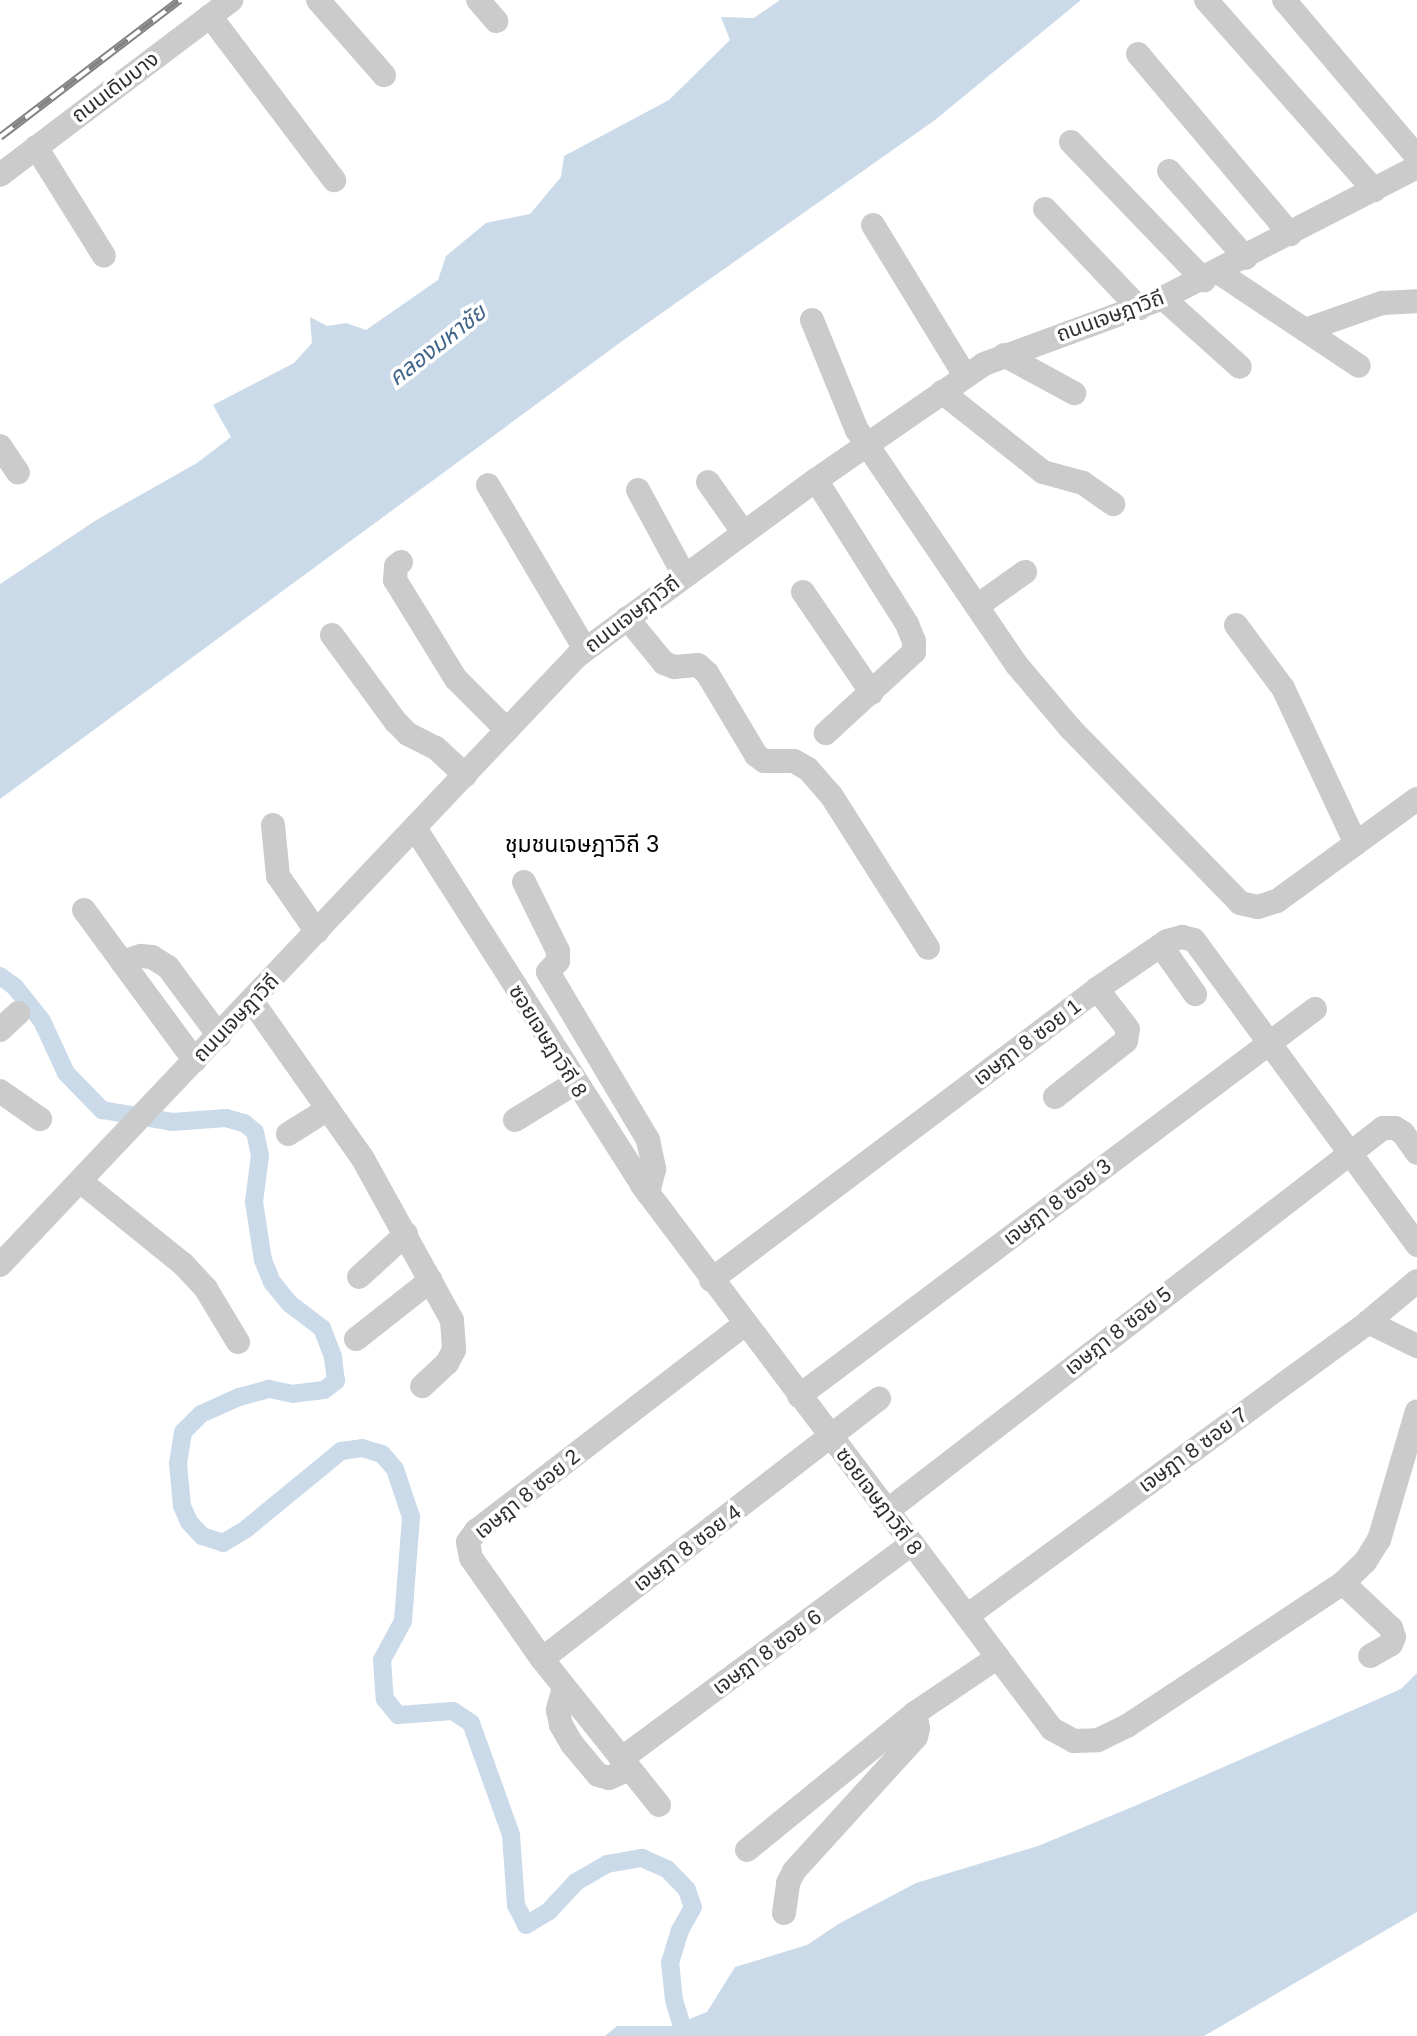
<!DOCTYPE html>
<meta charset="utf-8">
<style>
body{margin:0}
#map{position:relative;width:1417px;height:2036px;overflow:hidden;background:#fff;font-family:Arial,"Noto Sans Thai",sans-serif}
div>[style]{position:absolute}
.water>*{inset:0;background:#cadae9}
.canal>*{height:18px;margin:-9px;padding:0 9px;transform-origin:9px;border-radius:9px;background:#cadae9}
.minor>*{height:24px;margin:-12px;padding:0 12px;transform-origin:12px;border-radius:12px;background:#cbcbcb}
.rail>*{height:8px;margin-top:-4px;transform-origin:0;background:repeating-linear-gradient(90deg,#fff 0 16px,#838383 0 32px);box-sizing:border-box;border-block:2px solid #838383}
span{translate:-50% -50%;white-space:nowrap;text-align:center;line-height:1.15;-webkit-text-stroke:7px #fff;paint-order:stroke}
.street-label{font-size:21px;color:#2e2e2e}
.water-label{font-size:23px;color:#42668a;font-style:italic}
.neighbourhood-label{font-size:23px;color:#000}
</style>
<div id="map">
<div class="water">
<i style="clip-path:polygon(780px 0,1081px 0,935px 120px,625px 339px,0 799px,0 584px,98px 519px,197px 463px,231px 437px,213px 405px,294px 363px,312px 343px,310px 317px,327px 326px,346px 323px,366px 330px,438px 280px,446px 256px,486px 223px,530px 214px,561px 177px,564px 156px,669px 100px,730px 40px,721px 17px,754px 18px)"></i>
<i style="clip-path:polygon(1417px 1673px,1417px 1912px,1204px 2036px,605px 2036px,617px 2026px,672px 2026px,707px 2012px,735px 1967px,807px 1945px,840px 1923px,916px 1883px,1038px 1846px,1137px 1805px,1401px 1689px)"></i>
</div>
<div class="canal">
<i style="left:0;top:976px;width:19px;rotate:36deg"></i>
<i style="left:15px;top:987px;width:43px;rotate:51.5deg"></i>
<i style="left:42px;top:1021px;width:57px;rotate:65.2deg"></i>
<i style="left:66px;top:1073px;width:52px;rotate:45.8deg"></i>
<i style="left:102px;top:1110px;width:71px;rotate:9.7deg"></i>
<i style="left:172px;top:1122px;width:54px;rotate:-4.2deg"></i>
<i style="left:226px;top:1118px;width:19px;rotate:16deg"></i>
<i style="left:244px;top:1123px;width:14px;rotate:39deg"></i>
<i style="left:255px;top:1132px;width:24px;rotate:78deg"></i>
<i style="left:260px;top:1155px;width:47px;rotate:97.3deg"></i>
<i style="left:254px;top:1202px;width:59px;rotate:81.2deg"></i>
<i style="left:263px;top:1260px;width:24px;rotate:68deg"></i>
<i style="left:272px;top:1282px;width:28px;rotate:51deg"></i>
<i style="left:290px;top:1304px;width:40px;rotate:37deg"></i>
<i style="left:322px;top:1328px;width:31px;rotate:69deg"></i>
<i style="left:333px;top:1357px;width:24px;rotate:83deg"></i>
<i style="left:336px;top:1381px;width:15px;rotate:143deg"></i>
<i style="left:324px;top:1390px;width:31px;rotate:173deg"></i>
<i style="left:293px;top:1394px;width:25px;rotate:-168deg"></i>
<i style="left:269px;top:1389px;width:31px;rotate:165deg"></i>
<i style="left:239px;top:1397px;width:42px;rotate:155.9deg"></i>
<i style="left:201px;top:1414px;width:25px;rotate:135deg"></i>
<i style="left:183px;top:1432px;width:31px;rotate:99deg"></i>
<i style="left:178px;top:1463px;width:43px;rotate:84.7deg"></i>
<i style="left:182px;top:1506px;width:17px;rotate:66deg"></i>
<i style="left:189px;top:1522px;width:19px;rotate:47deg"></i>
<i style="left:202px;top:1536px;width:22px;rotate:18deg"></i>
<i style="left:223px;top:1543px;width:27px;rotate:-31deg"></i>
<i style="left:246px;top:1529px;width:123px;rotate:-39.4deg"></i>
<i style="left:341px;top:1451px;width:21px;rotate:-8deg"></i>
<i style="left:362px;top:1448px;width:21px;rotate:17deg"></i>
<i style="left:382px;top:1454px;width:20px;rotate:49deg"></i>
<i style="left:395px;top:1469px;width:51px;rotate:71.6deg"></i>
<i style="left:411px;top:1517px;width:104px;rotate:94.4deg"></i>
<i style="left:403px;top:1621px;width:44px;rotate:118.3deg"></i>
<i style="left:382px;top:1660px;width:39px;rotate:86deg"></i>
<i style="left:385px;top:1699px;width:21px;rotate:51deg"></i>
<i style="left:398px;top:1715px;width:55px;rotate:-4.2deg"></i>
<i style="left:453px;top:1711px;width:22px;rotate:34deg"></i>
<i style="left:471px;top:1723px;width:119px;rotate:70.3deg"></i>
<i style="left:511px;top:1835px;width:70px;rotate:85.9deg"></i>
<i style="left:516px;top:1905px;width:22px;rotate:63deg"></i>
<i style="left:526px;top:1925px;width:27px;rotate:-31deg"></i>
<i style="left:549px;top:1911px;width:40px;rotate:-47deg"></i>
<i style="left:576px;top:1882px;width:36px;rotate:-30deg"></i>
<i style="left:607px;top:1864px;width:36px;rotate:-10deg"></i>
<i style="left:642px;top:1858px;width:27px;rotate:24deg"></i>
<i style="left:667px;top:1869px;width:29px;rotate:46deg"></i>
<i style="left:687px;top:1890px;width:18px;rotate:71deg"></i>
<i style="left:693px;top:1907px;width:26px;rotate:119deg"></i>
<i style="left:680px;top:1930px;width:34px;rotate:107deg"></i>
<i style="left:670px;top:1962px;width:38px;rotate:84deg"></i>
<i style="left:674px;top:2000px;width:38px;rotate:73deg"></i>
</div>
<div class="minor">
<i style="left:318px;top:0;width:100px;rotate:48.7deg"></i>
<i style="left:478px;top:0;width:28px;rotate:49deg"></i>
<i style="left:1206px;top:0;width:254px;rotate:48.5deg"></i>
<i style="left:1284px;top:0;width:206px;rotate:49.7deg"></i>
<i style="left:210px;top:16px;width:206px;rotate:52.9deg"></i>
<i style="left:1138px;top:54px;width:236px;rotate:49.8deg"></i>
<i style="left:1071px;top:142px;width:192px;rotate:46.1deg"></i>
<i style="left:36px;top:147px;width:128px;rotate:58deg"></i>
<i style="left:1169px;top:171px;width:116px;rotate:48.5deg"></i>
<i style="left:0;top:175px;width:290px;rotate:-37.1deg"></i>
<i style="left:1045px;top:209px;width:137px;rotate:46.5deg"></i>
<i style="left:873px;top:225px;width:177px;rotate:58.6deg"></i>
<i style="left:1218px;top:272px;width:169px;rotate:33.7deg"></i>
<i style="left:1163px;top:298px;width:103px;rotate:41.9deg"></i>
<i style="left:812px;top:320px;width:119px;rotate:67.8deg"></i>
<i style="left:857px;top:430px;width:283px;rotate:55.8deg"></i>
<i style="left:1016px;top:664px;width:84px;rotate:49.8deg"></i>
<i style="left:1070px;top:728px;width:244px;rotate:45.8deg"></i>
<i style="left:1240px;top:903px;width:18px;rotate:13deg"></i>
<i style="left:1258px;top:907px;width:20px;rotate:-18deg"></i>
<i style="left:1277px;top:901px;width:173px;rotate:-36.1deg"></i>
<i style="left:1305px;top:330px;width:82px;rotate:-19.3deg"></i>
<i style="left:1382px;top:303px;width:35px;rotate:-3deg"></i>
<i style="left:1004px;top:355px;width:80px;rotate:28.5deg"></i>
<i style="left:942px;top:392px;width:129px;rotate:38.4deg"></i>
<i style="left:1043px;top:472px;width:41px;rotate:15.4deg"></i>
<i style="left:1083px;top:483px;width:37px;rotate:35deg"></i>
<i style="left:0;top:446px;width:32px;rotate:56deg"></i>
<i style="left:816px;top:480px;width:170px;rotate:57.7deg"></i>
<i style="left:907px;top:624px;width:18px;rotate:68deg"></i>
<i style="left:914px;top:641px;width:11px;rotate:90deg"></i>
<i style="left:914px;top:652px;width:120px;rotate:137.4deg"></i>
<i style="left:708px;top:482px;width:61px;rotate:55deg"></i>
<i style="left:488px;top:485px;width:191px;rotate:59.4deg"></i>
<i style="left:638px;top:490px;width:97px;rotate:61.6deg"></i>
<i style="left:401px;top:562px;width:6px;rotate:141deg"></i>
<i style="left:396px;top:566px;width:14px;rotate:94deg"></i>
<i style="left:395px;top:580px;width:116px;rotate:58.4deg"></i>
<i style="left:456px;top:679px;width:72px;rotate:45deg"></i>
<i style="left:803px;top:592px;width:122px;rotate:55.7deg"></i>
<i style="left:977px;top:606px;width:59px;rotate:-35.3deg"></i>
<i style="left:627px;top:618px;width:58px;rotate:50.6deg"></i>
<i style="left:664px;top:663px;width:11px;rotate:22deg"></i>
<i style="left:674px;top:667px;width:24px;rotate:-5deg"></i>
<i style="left:698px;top:665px;width:12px;rotate:42deg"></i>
<i style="left:707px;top:673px;width:96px;rotate:59.1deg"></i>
<i style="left:756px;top:755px;width:10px;rotate:37deg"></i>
<i style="left:764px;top:761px;width:30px"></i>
<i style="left:794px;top:761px;width:16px;rotate:30deg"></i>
<i style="left:808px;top:769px;width:35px;rotate:49deg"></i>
<i style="left:831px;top:795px;width:181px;rotate:57.6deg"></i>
<i style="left:1236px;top:625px;width:79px;rotate:53.3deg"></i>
<i style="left:1283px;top:688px;width:172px;rotate:64.9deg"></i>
<i style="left:332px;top:635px;width:108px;rotate:53.7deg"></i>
<i style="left:396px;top:722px;width:17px;rotate:45deg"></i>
<i style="left:408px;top:734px;width:31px;rotate:27deg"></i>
<i style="left:436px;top:748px;width:40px;rotate:43deg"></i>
<i style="left:273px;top:825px;width:51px;rotate:84.4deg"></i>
<i style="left:278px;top:876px;width:68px;rotate:55.1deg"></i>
<i style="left:415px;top:828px;width:423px;rotate:57.5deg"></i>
<i style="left:642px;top:1185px;width:681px;rotate:53deg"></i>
<i style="left:1052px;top:1729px;width:25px;rotate:29deg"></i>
<i style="left:1074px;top:1741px;width:24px;rotate:-2deg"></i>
<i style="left:1098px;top:1740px;width:32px;rotate:-26deg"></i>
<i style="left:1127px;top:1726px;width:259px;rotate:-33.5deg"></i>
<i style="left:1343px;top:1583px;width:30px;rotate:-44deg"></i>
<i style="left:1365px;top:1562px;width:26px;rotate:-58deg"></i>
<i style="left:1379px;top:1540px;width:134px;rotate:-73.6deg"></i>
<i style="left:524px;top:882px;width:77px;rotate:63.8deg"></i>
<i style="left:558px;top:951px;width:10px;rotate:90deg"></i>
<i style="left:558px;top:961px;width:15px;rotate:132deg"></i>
<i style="left:548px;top:972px;width:196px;rotate:59.2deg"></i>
<i style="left:648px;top:1140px;width:30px;rotate:78deg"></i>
<i style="left:654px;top:1169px;width:25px;rotate:104deg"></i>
<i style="left:84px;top:910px;width:187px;rotate:53.7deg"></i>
<i style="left:1161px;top:946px;width:59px;rotate:54.7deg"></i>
<i style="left:122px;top:962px;width:20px;rotate:-18deg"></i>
<i style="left:141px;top:956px;width:11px;rotate:5deg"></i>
<i style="left:152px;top:957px;width:19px;rotate:32deg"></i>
<i style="left:168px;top:967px;width:86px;rotate:53.5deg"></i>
<i style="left:252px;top:1001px;width:193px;rotate:54.9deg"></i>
<i style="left:363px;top:1159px;width:184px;rotate:61.1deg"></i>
<i style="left:452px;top:1320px;width:30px;rotate:86deg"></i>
<i style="left:454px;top:1350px;width:15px;rotate:118deg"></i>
<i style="left:447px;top:1363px;width:34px;rotate:137deg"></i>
<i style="left:0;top:1030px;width:25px;rotate:-43deg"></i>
<i style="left:0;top:1091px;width:49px;rotate:35deg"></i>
<i style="left:1055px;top:1097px;width:90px;rotate:-38.3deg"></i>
<i style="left:1126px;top:1041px;width:12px;rotate:-81deg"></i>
<i style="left:1128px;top:1029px;width:51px;rotate:-127.8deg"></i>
<i style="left:515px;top:1120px;width:70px;rotate:-31.7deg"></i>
<i style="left:288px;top:1134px;width:47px;rotate:-32deg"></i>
<i style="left:80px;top:1181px;width:132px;rotate:38.9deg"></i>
<i style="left:183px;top:1264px;width:34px;rotate:47deg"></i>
<i style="left:206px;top:1289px;width:62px;rotate:58.9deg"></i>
<i style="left:0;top:1265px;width:839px;rotate:-46.55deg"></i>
<i style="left:577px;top:656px;width:297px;rotate:-36.4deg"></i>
<i style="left:816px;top:480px;width:204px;rotate:-34.6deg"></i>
<i style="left:984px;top:364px;width:191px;rotate:-20.2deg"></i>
<i style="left:1163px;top:298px;width:286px;rotate:-27.3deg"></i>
<i style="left:359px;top:1277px;width:64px;rotate:-42.5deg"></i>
<i style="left:711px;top:1280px;width:483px;rotate:-37deg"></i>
<i style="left:1097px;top:989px;width:85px;rotate:-34.4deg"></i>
<i style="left:1167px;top:941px;width:16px;rotate:-15deg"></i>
<i style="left:1182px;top:937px;width:12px;rotate:14deg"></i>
<i style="left:1194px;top:940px;width:378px;rotate:53.8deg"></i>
<i style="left:1368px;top:1322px;width:55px;rotate:26.1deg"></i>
<i style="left:356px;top:1339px;width:95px;rotate:-38.2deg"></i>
<i style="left:799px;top:1396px;width:645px;rotate:-36.87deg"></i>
<i style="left:887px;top:1511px;width:627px;rotate:-37.67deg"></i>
<i style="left:1383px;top:1128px;width:12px"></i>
<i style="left:1395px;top:1128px;width:9px;rotate:32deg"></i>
<i style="left:1403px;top:1133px;width:24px;rotate:55deg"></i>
<i style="left:1343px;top:1583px;width:66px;rotate:43.2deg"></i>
<i style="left:1391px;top:1628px;width:9px;rotate:72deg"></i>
<i style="left:1394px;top:1637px;width:8px;rotate:113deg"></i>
<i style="left:1391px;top:1644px;width:24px;rotate:150deg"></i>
<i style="left:967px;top:1616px;width:497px;rotate:-36.2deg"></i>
<i style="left:1368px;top:1322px;width:64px;rotate:-39.9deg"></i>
<i style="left:542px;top:1659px;width:426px;rotate:-37.7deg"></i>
<i style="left:564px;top:1687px;width:24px;rotate:105deg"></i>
<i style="left:558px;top:1710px;width:15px;rotate:79deg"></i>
<i style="left:561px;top:1725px;width:22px;rotate:60deg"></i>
<i style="left:572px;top:1744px;width:40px;rotate:50deg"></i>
<i style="left:598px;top:1775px;width:11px;rotate:15deg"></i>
<i style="left:609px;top:1778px;width:22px;rotate:-24deg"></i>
<i style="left:621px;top:1759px;width:362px;rotate:-36.5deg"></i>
<i style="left:659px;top:1805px;width:187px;rotate:-128.7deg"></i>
<i style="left:542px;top:1659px;width:123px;rotate:-125.1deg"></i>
<i style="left:471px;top:1558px;width:16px;rotate:-101deg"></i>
<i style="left:468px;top:1542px;width:14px;rotate:-54deg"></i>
<i style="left:476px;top:1531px;width:339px;rotate:-37.6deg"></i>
<i style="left:747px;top:1850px;width:217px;rotate:-39.2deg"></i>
<i style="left:915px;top:1713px;width:100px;rotate:-34deg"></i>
<i style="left:784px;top:1913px;width:30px;rotate:-82deg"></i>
<i style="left:788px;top:1883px;width:13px;rotate:-63deg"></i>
<i style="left:794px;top:1871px;width:181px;rotate:-47.7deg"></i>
<i style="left:916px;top:1737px;width:9px;rotate:-77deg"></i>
<i style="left:918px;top:1728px;width:15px;rotate:-101deg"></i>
</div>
<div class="rail">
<i style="left:0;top:137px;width:226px;rotate:-37.3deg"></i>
</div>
<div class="street-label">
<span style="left:115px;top:87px;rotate:-37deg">ถนนเดิมบาง</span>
<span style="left:1110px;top:316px;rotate:-20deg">ถนนเจษฎาวิถี</span>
<span style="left:632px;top:614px;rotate:-37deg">ถนนเจษฎาวิถี</span>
<span style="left:236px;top:1018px;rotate:-46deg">ถนนเจษฎาวิถี</span>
<span style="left:548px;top:1041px;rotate:58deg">ซอยเจษฎาวิถี 8</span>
<span style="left:1027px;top:1042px;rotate:-37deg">เจษฎา 8 ซอย 1</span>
<span style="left:1057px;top:1202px;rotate:-37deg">เจษฎา 8 ซอย 3</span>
<span style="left:1118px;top:1331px;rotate:-38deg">เจษฎา 8 ซอย 5</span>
<span style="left:1193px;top:1450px;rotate:-36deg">เจษฎา 8 ซอย 7</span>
<span style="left:527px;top:1494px;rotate:-39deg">เจษฎา 8 ซอย 2</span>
<span style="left:879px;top:1501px;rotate:53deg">ซอยเจษฎาวิถี 8</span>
<span style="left:687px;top:1548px;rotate:-37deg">เจษฎา 8 ซอย 4</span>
<span style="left:767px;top:1652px;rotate:-36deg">เจษฎา 8 ซอย 6</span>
</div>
<div class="water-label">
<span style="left:437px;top:345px;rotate:-38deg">คลองมหาชัย</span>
</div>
<div class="neighbourhood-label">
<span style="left:582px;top:844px">ชุมชนเจษฎาวิถี 3</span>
</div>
</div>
